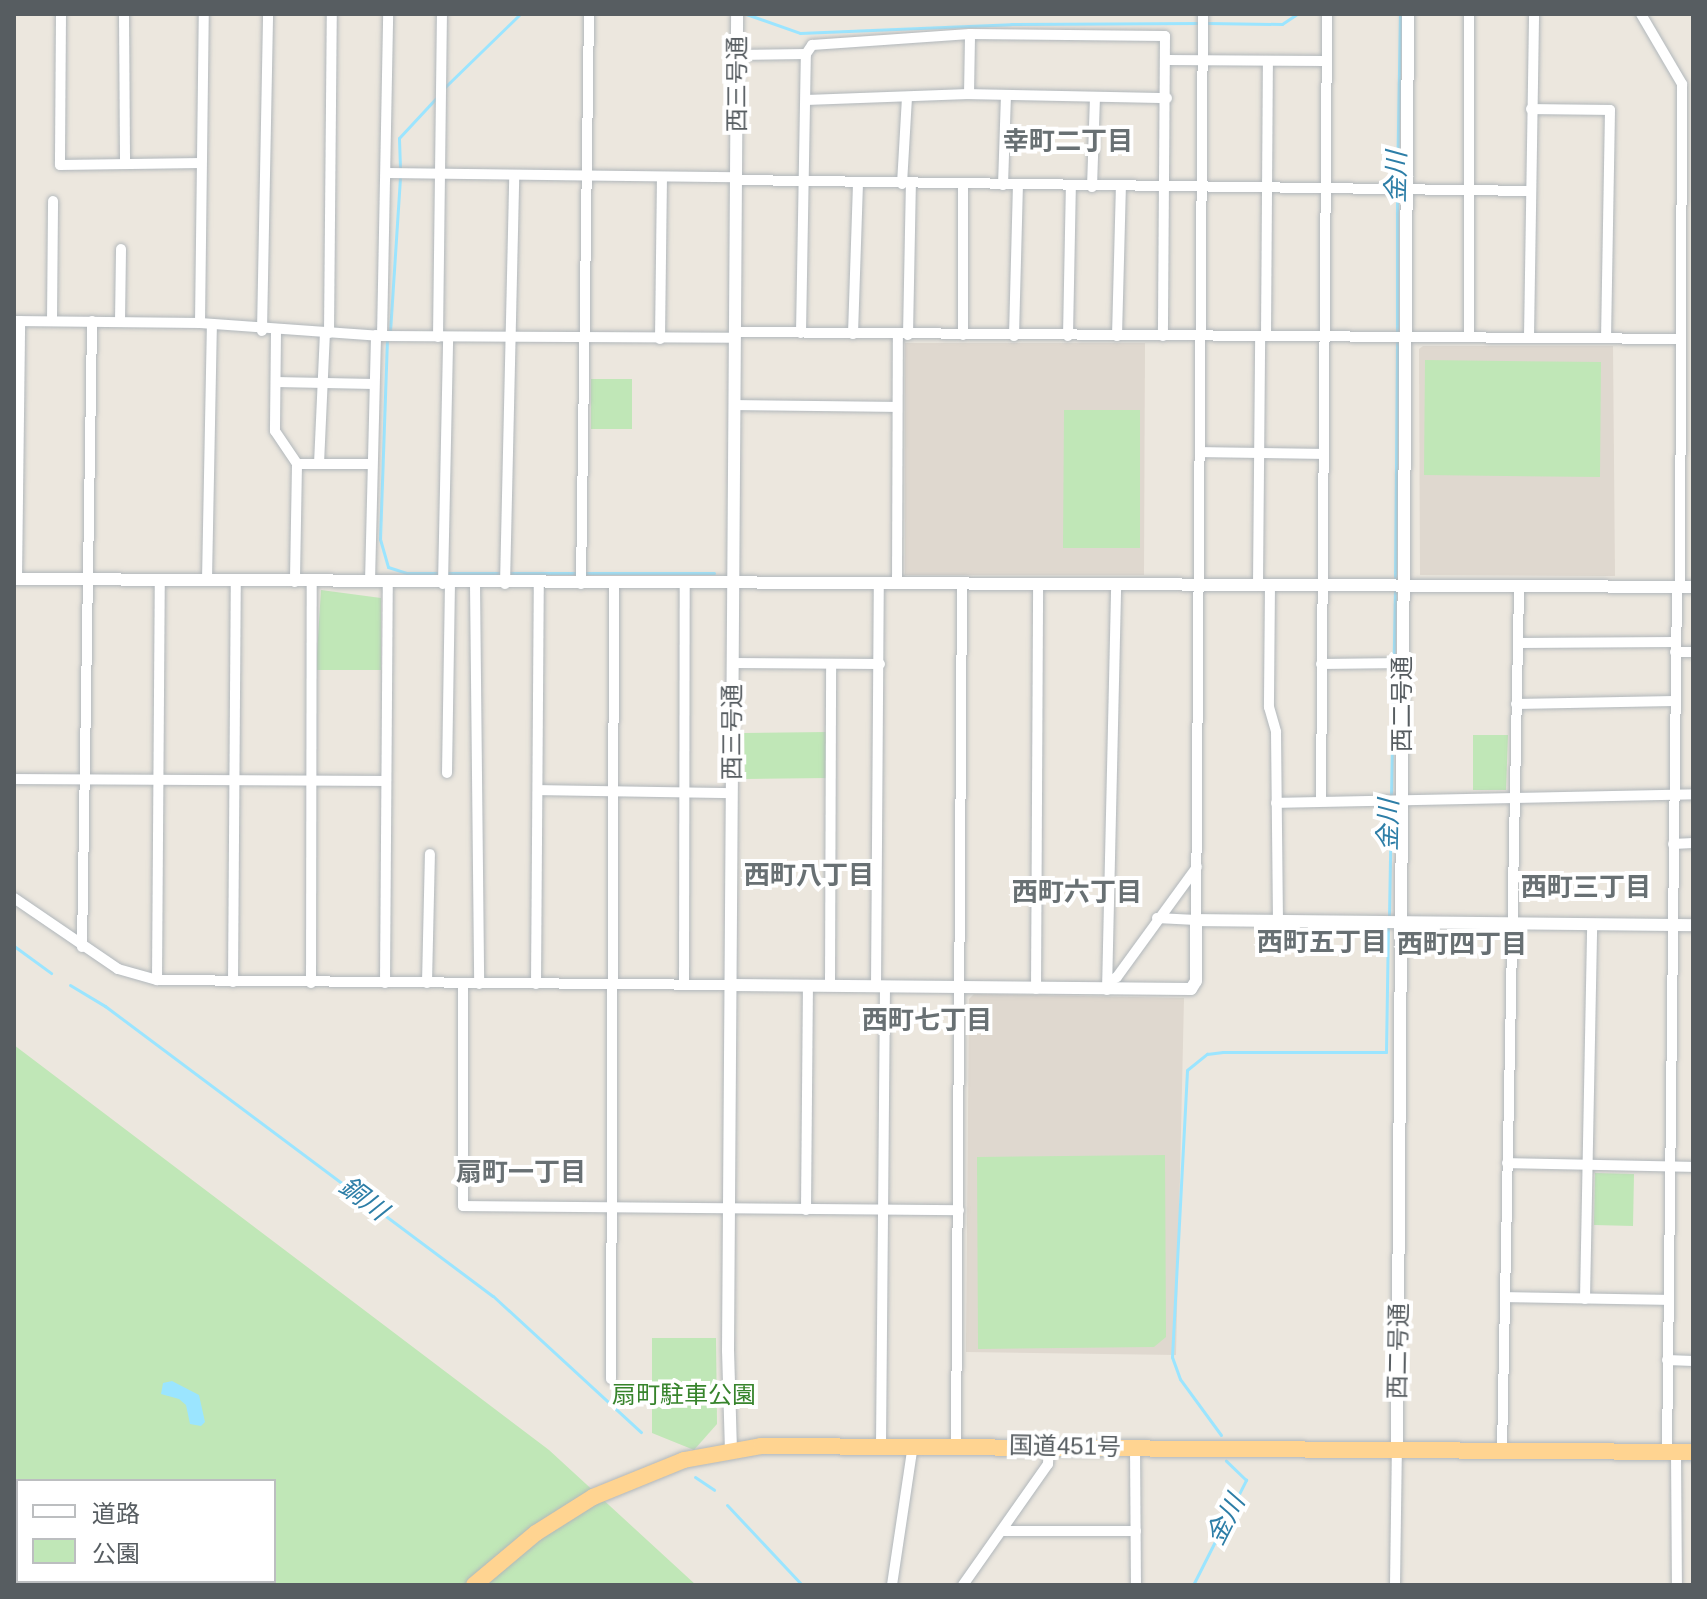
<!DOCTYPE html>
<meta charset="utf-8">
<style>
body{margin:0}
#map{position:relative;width:1707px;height:1599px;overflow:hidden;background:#ece7de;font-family:Arial,"Noto Sans JP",sans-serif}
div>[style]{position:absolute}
.education>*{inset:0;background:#dfd8cf}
.green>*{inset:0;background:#c0e7b7}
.water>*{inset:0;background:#9be5ff}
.stream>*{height:3px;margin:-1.5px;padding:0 1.5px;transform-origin:1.5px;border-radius:1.5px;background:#9be5ff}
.roads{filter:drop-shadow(0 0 2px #b1b7bb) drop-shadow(0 0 2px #b1b7bb)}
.minor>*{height:10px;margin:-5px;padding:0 5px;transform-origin:5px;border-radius:5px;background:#fff}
.tertiary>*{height:12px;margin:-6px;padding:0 6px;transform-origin:6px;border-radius:6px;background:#fff}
.trunk>*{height:16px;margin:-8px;padding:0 8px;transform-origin:8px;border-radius:8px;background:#ffd491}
span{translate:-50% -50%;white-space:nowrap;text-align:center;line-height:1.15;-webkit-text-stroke:8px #fff;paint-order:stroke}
.street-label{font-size:24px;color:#575d61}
.park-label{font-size:24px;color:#37842c}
.neighbourhood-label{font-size:26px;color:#687073;font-weight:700}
.water-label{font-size:26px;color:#2d7ea7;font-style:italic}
.frame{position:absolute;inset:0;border:16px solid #575d61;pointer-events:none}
.legend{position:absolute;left:16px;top:1479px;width:260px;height:104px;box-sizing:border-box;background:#fff;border:2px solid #bcbec0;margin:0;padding:10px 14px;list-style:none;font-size:24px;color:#575d61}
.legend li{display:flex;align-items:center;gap:16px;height:40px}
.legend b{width:40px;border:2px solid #bcbec0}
</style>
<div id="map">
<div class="education">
<i style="clip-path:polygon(905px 343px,1145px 343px,1144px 575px,905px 575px)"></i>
<i style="clip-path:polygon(1423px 346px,1613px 346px,1615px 576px,1420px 575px,1419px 349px)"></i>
<i style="clip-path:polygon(974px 994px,1184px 998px,1176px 1355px,966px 1352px,969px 999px)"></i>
</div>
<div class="green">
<i style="clip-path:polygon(1425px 360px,1601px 362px,1600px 477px,1424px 475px)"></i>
<i style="clip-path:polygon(591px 379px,632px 379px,632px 429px,591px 429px)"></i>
<i style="clip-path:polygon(1064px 410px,1140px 410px,1140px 548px,1063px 548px)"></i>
<i style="clip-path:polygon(321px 590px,381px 598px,381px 670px,316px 670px)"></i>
<i style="clip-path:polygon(828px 732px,828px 778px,745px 779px,744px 733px)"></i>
<i style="clip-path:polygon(1473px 735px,1508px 735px,1506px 790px,1473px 790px)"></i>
<i style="clip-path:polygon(evenodd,14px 1045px,549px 1450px,696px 1585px,14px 1585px,14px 1045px,18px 1481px,274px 1481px,274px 1581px,18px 1581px,18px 1481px)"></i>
<i style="clip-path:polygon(1165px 1155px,1166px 1337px,1154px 1347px,978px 1349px,977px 1157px)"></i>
<i style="clip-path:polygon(1595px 1173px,1634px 1174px,1633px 1226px,1594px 1225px)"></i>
<i style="clip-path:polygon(652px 1338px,716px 1338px,717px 1424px,694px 1450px,652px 1433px)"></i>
</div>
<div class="water">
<i style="clip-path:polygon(172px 1381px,199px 1395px,205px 1422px,201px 1426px,190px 1424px,186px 1405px,179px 1399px,161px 1394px,163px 1383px)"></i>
</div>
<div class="stream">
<i style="left:746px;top:14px;width:57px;rotate:19.4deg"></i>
<i style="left:800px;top:33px;width:211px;rotate:-2.4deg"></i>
<i style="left:1011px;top:24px;width:189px;rotate:-0.3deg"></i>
<i style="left:1208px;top:23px;width:74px;rotate:0.8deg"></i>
<i style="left:1282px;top:24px;width:18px;rotate:-34deg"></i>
<i style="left:445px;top:87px;width:105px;rotate:-44.2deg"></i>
<i style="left:400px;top:168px;width:30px;rotate:-92deg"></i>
<i style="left:399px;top:138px;width:57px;rotate:-47.1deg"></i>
<i style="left:1397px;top:185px;width:171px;rotate:-89deg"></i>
<i style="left:390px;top:332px;width:156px;rotate:-86.3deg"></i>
<i style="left:1397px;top:333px;width:141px;rotate:-90deg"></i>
<i style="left:387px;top:339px;width:200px;rotate:92deg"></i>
<i style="left:380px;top:539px;width:29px;rotate:74deg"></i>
<i style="left:388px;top:567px;width:20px;rotate:18deg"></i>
<i style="left:407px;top:573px;width:94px"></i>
<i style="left:509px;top:573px;width:68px"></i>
<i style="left:585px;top:573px;width:129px"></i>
<i style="left:1395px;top:581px;width:241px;rotate:-89.5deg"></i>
<i style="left:1391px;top:797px;width:209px;rotate:-88.9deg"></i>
<i style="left:1389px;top:917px;width:113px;rotate:-89deg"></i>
<i style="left:14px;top:946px;width:46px;rotate:36.1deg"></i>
<i style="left:70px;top:985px;width:41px;rotate:31deg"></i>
<i style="left:105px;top:1006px;width:484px;rotate:36.8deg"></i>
<i style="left:493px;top:1296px;width:201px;rotate:42.6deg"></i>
<i style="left:1221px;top:1435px;width:69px;rotate:-126.2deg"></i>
<i style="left:1180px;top:1379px;width:23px;rotate:-110deg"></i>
<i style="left:1172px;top:1357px;width:287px;rotate:-87deg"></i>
<i style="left:1187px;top:1070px;width:26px;rotate:-39deg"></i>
<i style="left:1207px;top:1054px;width:16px;rotate:-7deg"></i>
<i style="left:1223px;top:1052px;width:163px"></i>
<i style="left:1386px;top:1052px;width:128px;rotate:-89.1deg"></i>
<i style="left:695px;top:1477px;width:23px;rotate:34deg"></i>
<i style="left:727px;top:1505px;width:110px;rotate:46.8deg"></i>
<i style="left:1193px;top:1585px;width:118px;rotate:-63.2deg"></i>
<i style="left:1246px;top:1480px;width:28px;rotate:-136deg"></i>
</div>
<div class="roads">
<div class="minor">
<i style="left:61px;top:14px;width:151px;rotate:90.4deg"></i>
<i style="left:60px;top:165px;width:141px;rotate:-0.8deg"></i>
<i style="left:124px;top:14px;width:150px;rotate:89.6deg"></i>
<i style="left:1641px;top:14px;width:81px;rotate:59.6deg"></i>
<i style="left:1682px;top:84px;width:503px;rotate:90.23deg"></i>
<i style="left:737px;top:55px;width:69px;rotate:-0.8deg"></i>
<i style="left:1167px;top:60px;width:158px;rotate:0.4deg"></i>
<i style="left:969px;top:94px;width:60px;rotate:-89deg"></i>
<i style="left:806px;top:100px;width:163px;rotate:-2.1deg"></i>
<i style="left:969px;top:94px;width:198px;rotate:1.2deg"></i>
<i style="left:1531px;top:109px;width:79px;rotate:0.7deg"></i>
<i style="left:1610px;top:110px;width:228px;rotate:91deg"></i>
<i style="left:387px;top:173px;width:349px;rotate:0.7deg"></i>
<i style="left:736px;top:180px;width:793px;rotate:0.79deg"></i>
<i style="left:902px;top:184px;width:87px;rotate:-86.7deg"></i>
<i style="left:1003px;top:185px;width:90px;rotate:-88.1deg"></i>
<i style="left:1092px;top:187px;width:90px;rotate:-88.1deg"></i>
<i style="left:14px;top:321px;width:186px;rotate:0.6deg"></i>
<i style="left:200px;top:323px;width:182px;rotate:4.1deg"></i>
<i style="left:382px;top:336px;width:353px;rotate:0.3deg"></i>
<i style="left:52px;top:321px;width:120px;rotate:-89.5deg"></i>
<i style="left:120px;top:322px;width:73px;rotate:-89.2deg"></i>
<i style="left:200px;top:323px;width:309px;rotate:-89.3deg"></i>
<i style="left:262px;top:331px;width:317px;rotate:-88.9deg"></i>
<i style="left:276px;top:331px;width:100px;rotate:90.6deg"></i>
<i style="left:275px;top:431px;width:40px;rotate:56deg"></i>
<i style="left:297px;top:464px;width:118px;rotate:91deg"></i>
<i style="left:735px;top:332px;width:946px;rotate:0.42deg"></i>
<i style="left:329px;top:333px;width:319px;rotate:-89.5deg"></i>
<i style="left:801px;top:333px;width:279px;rotate:-89deg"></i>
<i style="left:806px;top:54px;width:11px;rotate:-56deg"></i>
<i style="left:812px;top:45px;width:158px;rotate:-4deg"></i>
<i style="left:970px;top:34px;width:195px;rotate:0.6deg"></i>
<i style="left:1165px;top:36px;width:300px;rotate:90.4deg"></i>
<i style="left:853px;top:334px;width:152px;rotate:-88.1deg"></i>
<i style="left:908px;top:335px;width:151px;rotate:-88.9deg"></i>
<i style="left:963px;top:335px;width:150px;rotate:-90deg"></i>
<i style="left:382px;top:336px;width:322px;rotate:-88.9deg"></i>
<i style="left:1014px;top:336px;width:150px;rotate:-88.5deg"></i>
<i style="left:1068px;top:336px;width:150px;rotate:-88.9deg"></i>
<i style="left:1117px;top:336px;width:149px;rotate:-88.5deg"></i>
<i style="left:1266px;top:336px;width:275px;rotate:-89.6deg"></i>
<i style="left:438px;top:337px;width:323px;rotate:-89.3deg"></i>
<i style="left:1469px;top:337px;width:323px;rotate:-90deg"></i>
<i style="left:1529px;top:337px;width:323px;rotate:-89.1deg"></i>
<i style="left:660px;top:339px;width:161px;rotate:-89.3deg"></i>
<i style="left:276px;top:382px;width:98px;rotate:1.2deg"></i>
<i style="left:735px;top:405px;width:162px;rotate:0.7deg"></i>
<i style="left:1200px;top:452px;width:122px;rotate:0.9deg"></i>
<i style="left:297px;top:464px;width:74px"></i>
<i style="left:319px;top:464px;width:131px;rotate:-87.4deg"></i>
<i style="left:17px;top:579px;width:258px;rotate:-89.3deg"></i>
<i style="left:207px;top:580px;width:255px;rotate:-88.9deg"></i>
<i style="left:370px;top:582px;width:247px;rotate:-88.6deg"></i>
<i style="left:443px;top:584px;width:247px;rotate:-88.8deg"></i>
<i style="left:475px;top:584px;width:400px;rotate:89.4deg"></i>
<i style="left:505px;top:584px;width:408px;rotate:-88.7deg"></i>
<i style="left:581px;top:584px;width:570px;rotate:-89.2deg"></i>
<i style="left:897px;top:584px;width:249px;rotate:-89.8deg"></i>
<i style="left:1258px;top:584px;width:248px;rotate:-89.5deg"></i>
<i style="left:1270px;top:584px;width:123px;rotate:90.5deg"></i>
<i style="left:1269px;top:707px;width:26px;rotate:74deg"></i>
<i style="left:1276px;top:732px;width:189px;rotate:89.4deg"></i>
<i style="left:1518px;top:643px;width:157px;rotate:-0.4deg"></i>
<i style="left:1675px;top:652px;width:18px"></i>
<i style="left:733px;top:663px;width:147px;rotate:0.4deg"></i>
<i style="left:1321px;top:664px;width:82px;rotate:-0.7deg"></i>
<i style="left:1516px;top:704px;width:158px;rotate:-1.1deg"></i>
<i style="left:447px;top:773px;width:189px;rotate:-89.1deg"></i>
<i style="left:14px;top:779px;width:372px;rotate:0.3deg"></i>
<i style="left:538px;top:790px;width:194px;rotate:0.9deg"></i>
<i style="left:1321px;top:801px;width:787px;rotate:-89.56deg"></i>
<i style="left:1276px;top:803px;width:417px;rotate:-1.2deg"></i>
<i style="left:1673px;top:844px;width:20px;rotate:-3deg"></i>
<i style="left:14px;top:898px;width:126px;rotate:34.3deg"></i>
<i style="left:118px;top:969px;width:41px;rotate:15.8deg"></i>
<i style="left:157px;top:980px;width:574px;rotate:0.5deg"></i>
<i style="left:1157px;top:918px;width:39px;rotate:3deg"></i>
<i style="left:1196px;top:920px;width:906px;rotate:-89.56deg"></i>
<i style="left:82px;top:947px;width:626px;rotate:-89.08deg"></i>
<i style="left:157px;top:980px;width:400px;rotate:-89.6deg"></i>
<i style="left:233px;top:982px;width:402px;rotate:-89.6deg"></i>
<i style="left:1108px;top:982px;width:10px;rotate:-29deg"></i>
<i style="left:1117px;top:977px;width:136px;rotate:-54deg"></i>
<i style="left:311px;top:983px;width:401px;rotate:-89.9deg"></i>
<i style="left:385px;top:983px;width:401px;rotate:-89.6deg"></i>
<i style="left:427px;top:983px;width:129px;rotate:-88.7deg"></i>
<i style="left:463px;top:984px;width:222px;rotate:90deg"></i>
<i style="left:463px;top:1206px;width:496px;rotate:0.5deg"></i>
<i style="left:536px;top:984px;width:400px;rotate:-89.6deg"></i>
<i style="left:684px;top:985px;width:401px;rotate:-89.9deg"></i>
<i style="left:830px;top:986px;width:322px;rotate:-89.8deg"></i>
<i style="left:876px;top:986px;width:402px;rotate:-89.6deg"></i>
<i style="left:1036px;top:989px;width:405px;rotate:-89.7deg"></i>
<i style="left:1107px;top:990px;width:406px;rotate:-88.7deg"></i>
<i style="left:1507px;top:1163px;width:186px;rotate:1.2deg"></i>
<i style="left:806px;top:1210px;width:225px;rotate:-89.5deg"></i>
<i style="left:1505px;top:1297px;width:164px;rotate:1deg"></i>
<i style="left:1585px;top:1299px;width:373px;rotate:-88.9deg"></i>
<i style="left:1667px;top:1360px;width:26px;rotate:2deg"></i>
<i style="left:611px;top:1379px;width:795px;rotate:-89.78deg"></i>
<i style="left:881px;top:1445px;width:459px;rotate:-89.5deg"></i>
<i style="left:956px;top:1445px;width:862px;rotate:-89.6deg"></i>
<i style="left:1135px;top:1447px;width:138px;rotate:89.6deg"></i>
<i style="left:1502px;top:1451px;width:865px;rotate:-88.87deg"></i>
<i style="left:1676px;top:1452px;width:133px;rotate:89.6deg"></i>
<i style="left:1667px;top:1453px;width:866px;rotate:-89.34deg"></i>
<i style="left:1002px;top:1531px;width:134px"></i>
<i style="left:892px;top:1585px;width:142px;rotate:-81.5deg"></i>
<i style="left:963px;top:1585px;width:148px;rotate:-54.9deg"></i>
<i style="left:1048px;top:1464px;width:18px;rotate:-87deg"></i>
<i style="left:1395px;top:1585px;width:135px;rotate:-89.2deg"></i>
</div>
<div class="tertiary">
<i style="left:14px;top:579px;width:1679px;rotate:0.27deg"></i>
<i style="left:731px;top:985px;width:460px;rotate:0.5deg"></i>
<i style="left:1191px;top:989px;width:9px;rotate:-58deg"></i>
<i style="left:1196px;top:981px;width:61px;rotate:-90deg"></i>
<i style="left:1196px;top:920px;width:497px;rotate:0.6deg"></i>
<i style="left:1397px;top:1450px;width:1436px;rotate:-89.56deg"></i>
<i style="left:731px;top:1451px;width:100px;rotate:-91.7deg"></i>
<i style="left:728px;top:1351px;width:1337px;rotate:-89.61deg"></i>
</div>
<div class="trunk">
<i style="left:474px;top:1585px;width:81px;rotate:-40deg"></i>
<i style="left:536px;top:1533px;width:67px;rotate:-32.3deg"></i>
<i style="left:593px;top:1497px;width:98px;rotate:-22.1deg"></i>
<i style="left:684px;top:1460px;width:78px;rotate:-10.3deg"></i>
<i style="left:761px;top:1446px;width:932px;rotate:0.37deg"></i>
</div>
</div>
<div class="street-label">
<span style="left:737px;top:84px;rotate:-90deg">西三号通</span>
<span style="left:1402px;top:704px;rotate:-90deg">西二号通</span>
<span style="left:732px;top:732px;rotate:-90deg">西三号通</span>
<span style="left:1398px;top:1351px;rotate:-89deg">西二号通</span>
<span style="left:1065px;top:1446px;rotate:1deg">国道451号</span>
</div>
<div class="park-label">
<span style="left:684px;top:1395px">扇町駐車公園</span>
</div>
<div class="neighbourhood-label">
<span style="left:1068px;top:142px">幸町二丁目</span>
<span style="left:809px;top:876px">西町八丁目</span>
<span style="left:1586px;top:888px">西町三丁目</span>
<span style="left:1077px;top:893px">西町六丁目</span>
<span style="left:1322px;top:943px">西町五丁目</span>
<span style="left:1462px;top:945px">西町四丁目</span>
<span style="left:927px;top:1021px">西町七丁目</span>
<span style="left:521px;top:1173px">扇町一丁目</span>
</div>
<div class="water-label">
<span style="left:1397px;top:177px;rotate:-89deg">金川</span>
<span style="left:1389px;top:825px;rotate:-89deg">金川</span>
<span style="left:363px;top:1199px;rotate:37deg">銅川</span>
<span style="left:1226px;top:1520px;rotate:-63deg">金川</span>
</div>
<div class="frame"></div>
<ul class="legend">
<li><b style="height:10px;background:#fff"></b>道路</li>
<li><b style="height:22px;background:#c0e7b7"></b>公園</li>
</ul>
</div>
